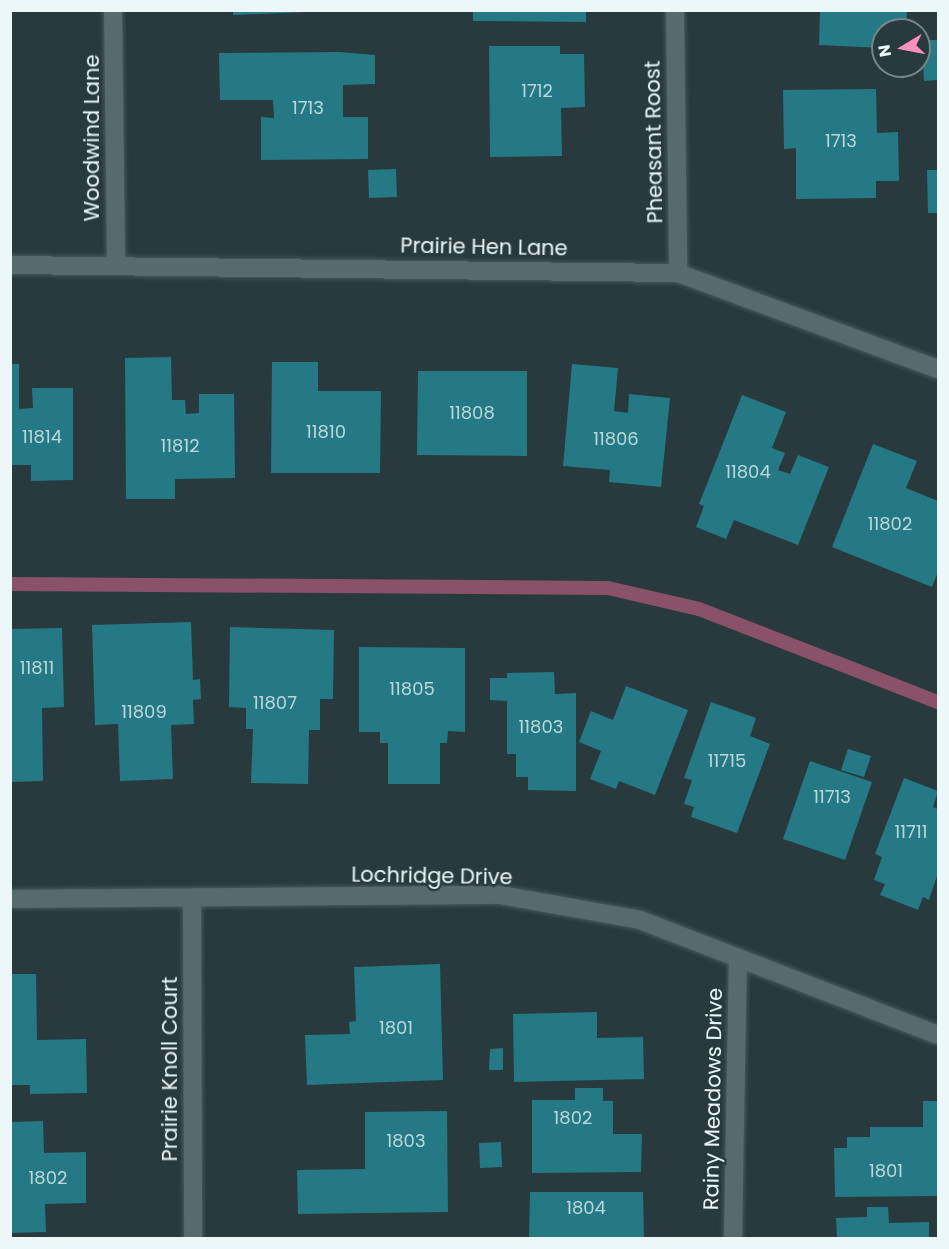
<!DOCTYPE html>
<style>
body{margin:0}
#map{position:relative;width:949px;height:1249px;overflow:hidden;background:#283a3e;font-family:Poppins,sans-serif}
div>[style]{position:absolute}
.stream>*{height:14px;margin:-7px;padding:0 7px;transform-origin:7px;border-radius:7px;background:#895269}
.building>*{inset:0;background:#257985}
.roads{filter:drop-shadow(0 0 2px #48595b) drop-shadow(0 0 2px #48595b)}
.minor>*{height:18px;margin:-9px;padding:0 9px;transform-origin:9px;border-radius:9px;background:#576b6e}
span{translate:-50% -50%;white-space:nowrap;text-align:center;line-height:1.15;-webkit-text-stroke:4.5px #283a3e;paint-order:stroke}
.number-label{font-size:18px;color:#bad8dc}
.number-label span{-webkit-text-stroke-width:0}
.street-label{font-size:21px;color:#ebf7f9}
.frame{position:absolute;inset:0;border:12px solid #ebf7f9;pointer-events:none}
.north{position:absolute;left:871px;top:18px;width:60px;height:60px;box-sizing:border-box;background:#283a3e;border:2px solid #768689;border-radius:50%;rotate:260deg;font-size:16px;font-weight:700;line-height:24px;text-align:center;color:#ebf7f9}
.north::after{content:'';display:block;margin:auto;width:21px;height:27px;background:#fd8ebe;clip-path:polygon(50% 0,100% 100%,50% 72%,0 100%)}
</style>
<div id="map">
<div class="stream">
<i style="left:10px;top:584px;width:598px;rotate:0.38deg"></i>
<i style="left:608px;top:588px;width:93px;rotate:13deg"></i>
<i style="left:699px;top:609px;width:256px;rotate:21.3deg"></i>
</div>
<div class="building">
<i style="clip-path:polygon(233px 10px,306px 10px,306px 12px,233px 15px)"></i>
<i style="clip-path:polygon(473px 10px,586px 10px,586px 22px,473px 21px)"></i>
<i style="clip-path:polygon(907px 10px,906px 30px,883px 30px,883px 48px,819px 45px,820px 11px)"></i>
<i style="clip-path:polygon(922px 40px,938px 40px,938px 80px,924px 81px)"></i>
<i style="clip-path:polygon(489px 46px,560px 46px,560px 54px,584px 54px,585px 107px,561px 108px,562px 156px,490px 157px)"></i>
<i style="clip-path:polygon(339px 52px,375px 55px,375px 84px,343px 85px,343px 117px,368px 117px,368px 159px,261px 160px,261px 117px,274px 118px,273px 100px,220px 100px,219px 53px)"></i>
<i style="clip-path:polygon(876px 89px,877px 133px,898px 132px,899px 181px,876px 181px,876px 198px,796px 199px,796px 148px,784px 149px,783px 90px)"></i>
<i style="clip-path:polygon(396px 169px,397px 197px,369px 198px,368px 170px)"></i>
<i style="clip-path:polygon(927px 170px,938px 170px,938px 213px,928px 213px)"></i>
<i style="clip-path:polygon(171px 357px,172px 400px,185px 400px,186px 414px,199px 413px,199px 394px,234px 394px,235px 478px,175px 479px,175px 499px,126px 499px,125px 358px)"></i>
<i style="clip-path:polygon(272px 362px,318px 362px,318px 391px,381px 391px,380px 473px,271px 473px)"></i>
<i style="clip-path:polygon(10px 364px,19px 364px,19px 409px,33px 408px,32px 388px,73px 388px,73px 480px,31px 481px,31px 465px,10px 465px)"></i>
<i style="clip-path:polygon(572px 364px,618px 368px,614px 411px,628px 413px,629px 394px,670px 398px,661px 487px,609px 482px,610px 470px,563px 466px)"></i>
<i style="clip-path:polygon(418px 371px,527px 371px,527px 456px,417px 455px)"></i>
<i style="clip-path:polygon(742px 395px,786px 412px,772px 448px,785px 453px,778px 470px,790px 474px,798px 455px,829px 467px,798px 545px,734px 520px,726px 539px,696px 527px,704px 506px,699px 504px)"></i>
<i style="clip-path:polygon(873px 444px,917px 461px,906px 488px,938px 501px,938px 572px,932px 587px,832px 547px)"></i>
<i style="clip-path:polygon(191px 622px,193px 680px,200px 679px,201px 699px,193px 700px,194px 724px,171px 725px,173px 779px,120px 781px,118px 724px,95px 725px,92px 625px)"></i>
<i style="clip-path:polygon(230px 627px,334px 630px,333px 699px,320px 699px,320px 730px,309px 730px,308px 784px,251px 783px,253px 729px,246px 729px,246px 708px,229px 707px)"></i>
<i style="clip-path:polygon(62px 628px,64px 707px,42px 708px,43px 781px,10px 782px,10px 629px)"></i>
<i style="clip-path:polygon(359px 647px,465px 648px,465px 732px,448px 731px,447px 743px,440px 743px,440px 784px,388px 784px,388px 743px,380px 743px,380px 732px,359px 732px)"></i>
<i style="clip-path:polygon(554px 672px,555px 694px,576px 693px,576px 791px,528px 790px,528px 777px,516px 777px,516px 754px,507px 754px,507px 701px,490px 700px,490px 678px,507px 678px,507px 673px)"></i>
<i style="clip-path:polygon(626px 686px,688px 710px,655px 795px,619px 781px,616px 789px,590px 779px,601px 751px,579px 742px,591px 711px,613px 720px)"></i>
<i style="clip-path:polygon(711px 702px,756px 718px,750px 736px,770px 744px,737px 833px,691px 817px,694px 807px,684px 804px,692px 780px,684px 778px)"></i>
<i style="clip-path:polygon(848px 749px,871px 756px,864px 777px,841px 770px)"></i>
<i style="clip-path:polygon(810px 761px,872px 782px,845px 860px,783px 839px)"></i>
<i style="clip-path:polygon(904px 778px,938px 791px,933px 807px,938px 809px,938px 873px,929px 900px,923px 897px,918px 910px,880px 895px,885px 884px,874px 880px,882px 857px,875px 854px)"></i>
<i style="clip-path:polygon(440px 964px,443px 1080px,307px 1085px,305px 1035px,350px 1034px,349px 1022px,356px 1021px,354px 967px)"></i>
<i style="clip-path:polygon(10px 974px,36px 974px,37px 1040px,86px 1039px,87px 1093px,30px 1094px,30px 1085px,10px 1085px)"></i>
<i style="clip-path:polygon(597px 1012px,597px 1038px,643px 1037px,644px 1079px,514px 1082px,513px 1014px)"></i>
<i style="clip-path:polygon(503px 1048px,503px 1070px,489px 1070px,490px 1049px)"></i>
<i style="clip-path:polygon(575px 1088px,603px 1088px,603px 1101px,613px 1101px,613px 1134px,642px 1134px,641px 1172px,532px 1173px,532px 1100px,575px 1100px)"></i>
<i style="clip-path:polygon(923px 1101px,938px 1101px,938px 1196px,835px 1197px,834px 1148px,847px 1148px,847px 1137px,870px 1137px,870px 1127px,923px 1127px)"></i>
<i style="clip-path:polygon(447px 1111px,448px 1212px,298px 1214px,297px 1170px,365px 1169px,365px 1112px)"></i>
<i style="clip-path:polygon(43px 1121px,44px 1153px,86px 1152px,86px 1203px,45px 1204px,46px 1232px,10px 1233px,10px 1122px)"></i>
<i style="clip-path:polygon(501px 1142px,502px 1167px,480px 1168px,479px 1143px)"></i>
<i style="clip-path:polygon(530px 1192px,643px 1192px,644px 1238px,529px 1238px)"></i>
<i style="clip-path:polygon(867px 1207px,888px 1207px,889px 1223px,929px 1222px,929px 1238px,837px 1238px,836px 1218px,867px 1217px)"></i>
</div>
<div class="roads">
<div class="minor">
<i style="left:113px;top:10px;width:254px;rotate:89.3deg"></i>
<i style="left:675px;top:10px;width:263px;rotate:89.3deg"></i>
<i style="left:10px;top:265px;width:668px;rotate:0.69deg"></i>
<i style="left:678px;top:273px;width:277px;rotate:20.3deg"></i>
<i style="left:10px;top:899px;width:490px;rotate:-0.5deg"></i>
<i style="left:500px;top:895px;width:142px;rotate:10.1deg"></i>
<i style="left:640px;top:920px;width:319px;rotate:21.1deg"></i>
<i style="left:192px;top:900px;width:338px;rotate:89.8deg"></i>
<i style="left:733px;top:1238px;width:277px;rotate:-89deg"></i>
</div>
</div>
<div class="number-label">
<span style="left:537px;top:91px">1712</span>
<span style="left:308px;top:108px">1713</span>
<span style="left:841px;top:141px">1713</span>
<span style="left:472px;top:413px">11808</span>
<span style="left:326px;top:432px">11810</span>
<span style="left:42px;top:437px">11814</span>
<span style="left:616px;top:439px">11806</span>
<span style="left:180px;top:446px">11812</span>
<span style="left:748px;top:472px">11804</span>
<span style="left:890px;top:524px">11802</span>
<span style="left:37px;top:668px">11811</span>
<span style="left:412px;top:689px">11805</span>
<span style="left:275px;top:703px">11807</span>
<span style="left:144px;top:712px">11809</span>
<span style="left:541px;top:727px">11803</span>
<span style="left:727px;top:761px">11715</span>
<span style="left:832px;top:797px">11713</span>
<span style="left:911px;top:832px">11711</span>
<span style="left:396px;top:1028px">1801</span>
<span style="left:573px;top:1118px">1802</span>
<span style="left:406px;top:1141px">1803</span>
<span style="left:886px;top:1171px">1801</span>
<span style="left:48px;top:1178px">1802</span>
<span style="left:586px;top:1208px">1804</span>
</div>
<div class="street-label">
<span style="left:92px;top:138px;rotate:-90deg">Woodwind Lane</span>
<span style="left:654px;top:142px;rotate:-91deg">Pheasant Roost</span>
<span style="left:484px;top:247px;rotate:1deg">Prairie Hen Lane</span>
<span style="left:432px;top:876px;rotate:1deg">Lochridge Drive</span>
<span style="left:170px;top:1069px;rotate:-90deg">Prairie Knoll Court</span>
<span style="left:713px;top:1099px;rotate:-89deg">Rainy Meadows Drive</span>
</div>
<div class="frame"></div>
<div class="north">N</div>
</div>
